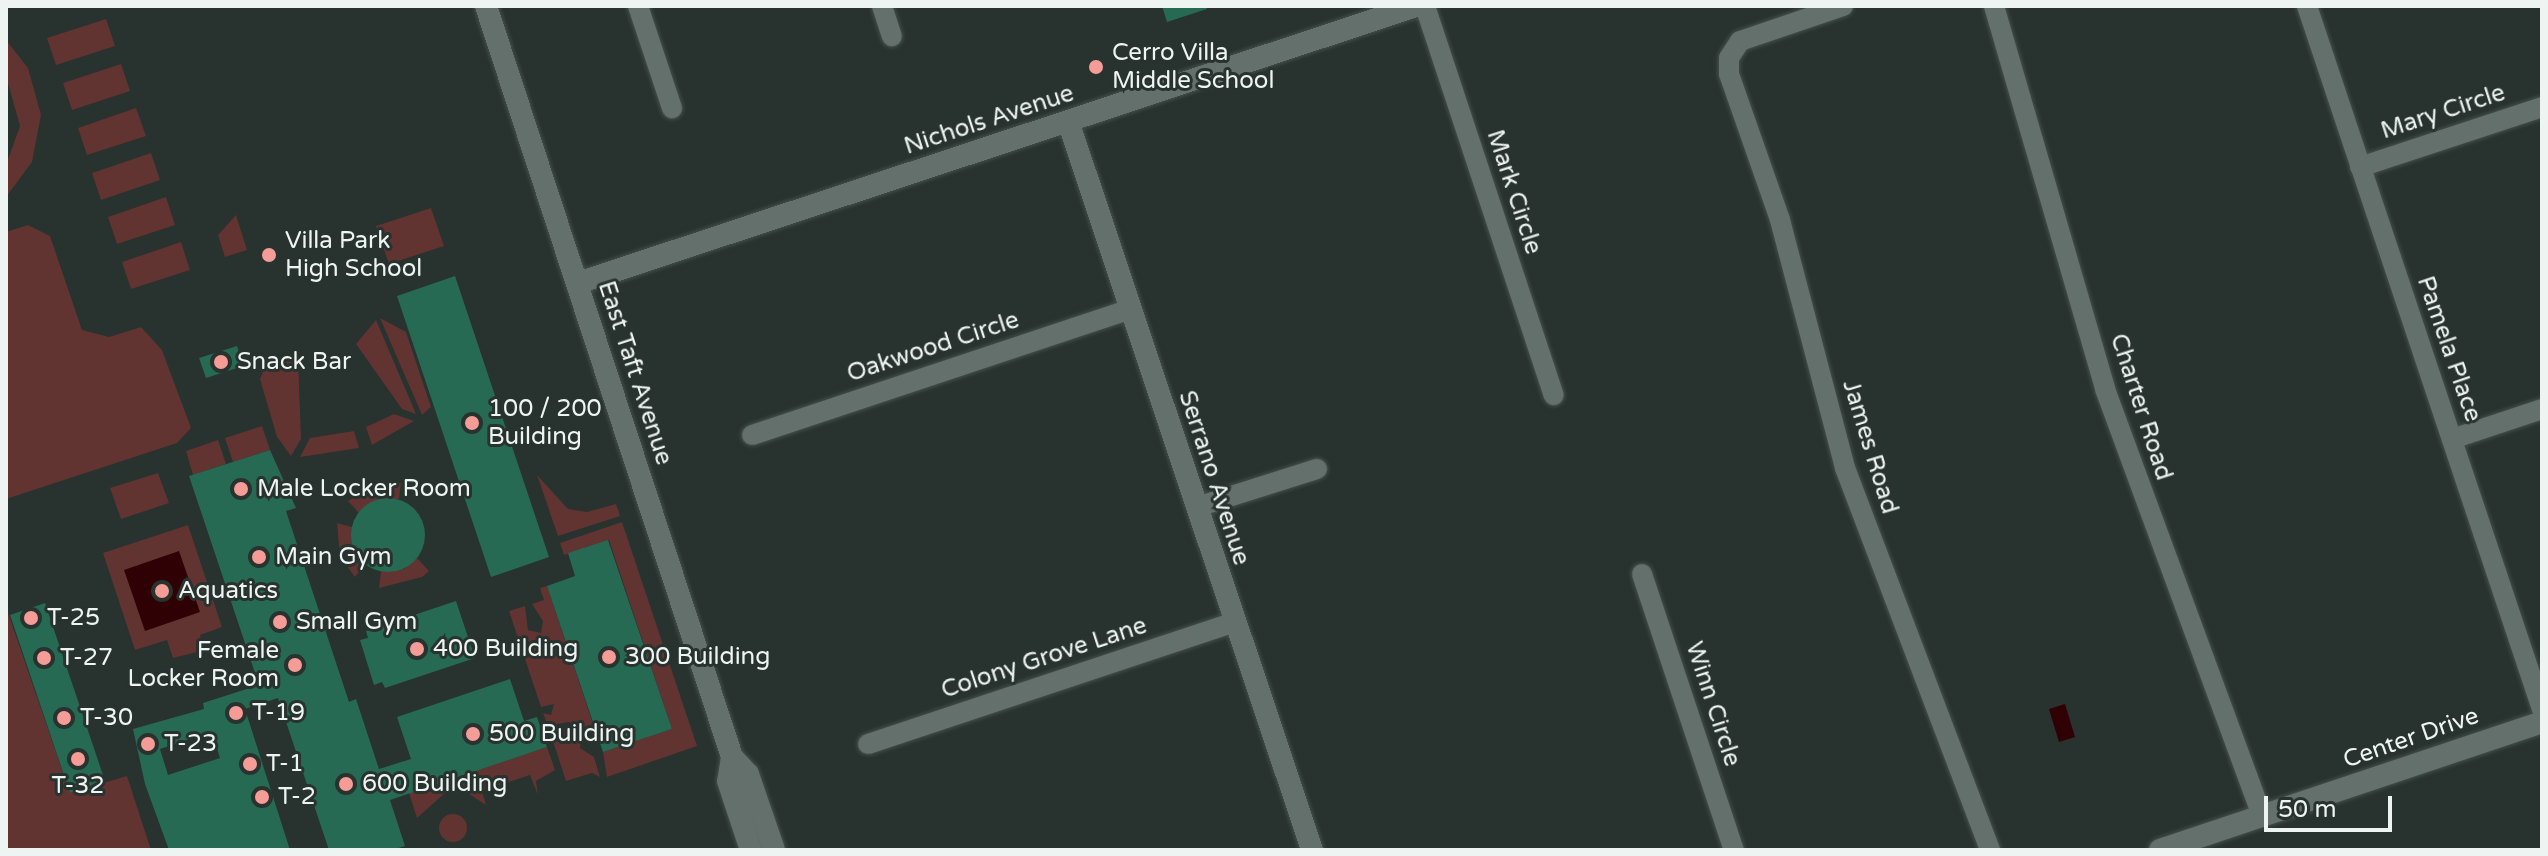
<!DOCTYPE html>
<style>
body{margin:0}
#map{position:relative;width:2548px;height:856px;overflow:hidden;background:#28322e;font-family:"Varela Round",sans-serif}
div>[style]{position:absolute}
.green>*{inset:0;background:#613331}
.round{border-radius:50%}
.water>*{inset:0;background:#300104}
.building>*{inset:0;background:#266a54}
.roads{filter:drop-shadow(0 0 2px #454e4b) drop-shadow(0 0 2px #454e4b)}
.minor>*{height:20px;margin:-10px;padding:0 10px;transform-origin:10px;border-radius:10px;background:#64706b}
.tertiary>*{height:22px;margin:-11px;padding:0 11px;transform-origin:11px;border-radius:11px;background:#64706b}
.dots>*{width:22px;height:22px;translate:-50% -50%;box-sizing:border-box;border:4px solid #28322e;border-radius:50%}
span{translate:-50% -50%;white-space:nowrap;text-align:center;line-height:1.15;-webkit-text-stroke:6px #28322e;paint-order:stroke}
.poi-label{font-size:24px;color:#eef4f2}
.left{translate:0 -50%;text-align:left}
.right{translate:-100% -50%;text-align:right}
.street-label{font-size:24px;color:#eef4f2}
.frame{position:absolute;inset:0;border:8px solid #eef4f2;pointer-events:none}
.scale{position:absolute;left:2264px;top:796px;width:128px;height:36px;box-sizing:border-box;border:4px solid #eef4f2;border-top:0;padding-left:10px;font-size:24px;line-height:28px;white-space:nowrap;color:#eef4f2;-webkit-text-stroke:6px #28322e;paint-order:stroke}
</style>
<div id="map">
<div class="green">
<i style="clip-path:polygon(106px 19px,115px 46px,56px 65px,47px 38px)"></i>
<i style="clip-path:polygon(6px 40px,28px 68px,41px 115px,32px 162px,6px 197px,6px 165px,20px 126px,6px 76px)"></i>
<i style="clip-path:polygon(121px 64px,130px 91px,72px 110px,63px 83px)"></i>
<i style="clip-path:polygon(136px 108px,146px 136px,87px 155px,78px 128px)"></i>
<i style="clip-path:polygon(151px 153px,160px 180px,101px 200px,92px 173px)"></i>
<i style="clip-path:polygon(166px 197px,175px 225px,117px 244px,108px 217px)"></i>
<i style="clip-path:polygon(431px 208px,444px 246px,389px 264px,376px 226px)"></i>
<i style="clip-path:polygon(236px 215px,247px 250px,225px 257px,218px 235px)"></i>
<i style="clip-path:polygon(28px 225px,50px 236px,82px 330px,109px 337px,141px 327px,162px 350px,191px 428px,177px 443px,6px 499px,6px 232px)"></i>
<i style="clip-path:polygon(181px 242px,190px 270px,131px 289px,122px 262px)"></i>
<i style="clip-path:polygon(380px 318px,406px 332px,431px 407px,422px 415px)"></i>
<i style="clip-path:polygon(376px 320px,416px 414px,402px 409px,356px 344px)"></i>
<i style="clip-path:polygon(269px 357px,298px 357px,301px 439px,291px 456px,277px 437px,260px 379px)"></i>
<i style="clip-path:polygon(394px 414px,414px 421px,372px 445px,366px 427px)"></i>
<i style="clip-path:polygon(262px 426px,270px 450px,233px 462px,225px 438px)"></i>
<i style="clip-path:polygon(354px 431px,359px 448px,300px 457px,310px 438px)"></i>
<i style="clip-path:polygon(218px 440px,226px 464px,193px 475px,186px 451px)"></i>
<i style="clip-path:polygon(158px 473px,169px 503px,121px 519px,110px 488px)"></i>
<i style="clip-path:polygon(537px 475px,568px 509px,587px 512px,616px 504px,620px 516px,558px 536px)"></i>
<i style="clip-path:polygon(401px 483px,399px 499px,380px 499px,359px 513px,348px 501px,376px 484px)"></i>
<i style="clip-path:polygon(622px 522px,697px 746px,607px 777px,603px 752px,672px 729px,609px 540px,564px 555px,560px 543px)"></i>
<i style="clip-path:polygon(337px 523px,352px 527px,354px 550px,365px 564px,355px 577px,340px 557px)"></i>
<i style="clip-path:polygon(188px 525px,222px 627px,200px 635px,205px 650px,173px 658px,167px 640px,135px 650px,103px 553px)"></i>
<i style="clip-path:polygon(417px 558px,429px 571px,422px 577px,379px 588px,381px 571px,404px 569px)"></i>
<i style="clip-path:polygon(547px 586px,595px 730px,568px 722px,548px 726px,543px 713px,551px 715px,554px 704px,541px 707px,509px 611px,525px 606px,528px 630px,541px 633px,543px 621px,532px 604px,544px 600px,540px 588px)"></i>
<i style="clip-path:polygon(6px 607px,70px 793px,127px 776px,151px 850px,6px 850px)"></i>
<i style="clip-path:polygon(567px 729px,582px 735px,580px 748px,594px 757px,600px 777px,592px 773px,566px 781px,550px 732px)"></i>
<i style="clip-path:polygon(547px 747px,555px 770px,536px 781px,538px 795px,530px 775px,482px 791px,486px 805px,466px 792px,445px 793px,417px 818px,409px 793px)"></i>
<i class="round" style="left:439px;top:814px;width:28px;height:28px"></i>
</div>
<div class="water">
<i style="clip-path:polygon(179px 551px,200px 612px,145px 631px,124px 570px)"></i>
<i style="clip-path:polygon(2065px 704px,2075px 737px,2059px 742px,2049px 709px)"></i>
</div>
<div class="building">
<i style="clip-path:polygon(1162px 6px,1206px 6px,1207px 9px,1167px 22px)"></i>
<i style="clip-path:polygon(455px 276px,549px 557px,491px 577px,397px 296px)"></i>
<i style="clip-path:polygon(237px 346px,243px 366px,206px 378px,199px 358px)"></i>
<i style="clip-path:polygon(evenodd,270px 450px,296px 508px,286px 511px,349px 702px,356px 699px,379px 769px,411px 759px,397px 717px,510px 679px,524px 721px,537px 717px,547px 747px,390px 800px,405px 846px,392px 850px,329px 850px,278px 698px,245px 709px,290px 850px,169px 850px,145px 784px,133px 729px,204px 709px,203px 703px,259px 685px,189px 476px,270px 450px,212px 732px,220px 758px,168px 775px,160px 749px,212px 732px)"></i>
<i class="round" style="left:351px;top:498px;width:74px;height:74px"></i>
<i style="clip-path:polygon(608px 540px,672px 729px,603px 752px,547px 586px,575px 576px,568px 553px)"></i>
<i style="clip-path:polygon(456px 601px,475px 658px,385px 688px,382px 682px,374px 685px,360px 640px,368px 638px,366px 631px)"></i>
<i style="clip-path:polygon(45px 603px,105px 781px,70px 793px,10px 615px)"></i>
</div>
<div class="roads">
<div class="minor">
<i style="left:638px;top:6px;width:108px;rotate:71.6deg"></i>
<i style="left:882px;top:6px;width:32px;rotate:72deg"></i>
<i style="left:1425px;top:6px;width:410px;rotate:71.7deg"></i>
<i style="left:1843px;top:6px;width:109px;rotate:161.2deg"></i>
<i style="left:1740px;top:41px;width:20px;rotate:123deg"></i>
<i style="left:1729px;top:58px;width:16px;rotate:90deg"></i>
<i style="left:1729px;top:74px;width:155px;rotate:70.7deg"></i>
<i style="left:1780px;top:220px;width:256px;rotate:75.3deg"></i>
<i style="left:1845px;top:468px;width:409px;rotate:69.2deg"></i>
<i style="left:1994px;top:6px;width:399px;rotate:73.8deg"></i>
<i style="left:2105px;top:389px;width:455px;rotate:69.8deg"></i>
<i style="left:2307px;top:6px;width:741px;rotate:71.52deg"></i>
<i style="left:2360px;top:167px;width:192px;rotate:-18.2deg"></i>
<i style="left:752px;top:435px;width:398px;rotate:-18.4deg"></i>
<i style="left:2452px;top:439px;width:95px;rotate:-18.4deg"></i>
<i style="left:1197px;top:507px;width:126px;rotate:-17.6deg"></i>
<i style="left:1642px;top:574px;width:291px;rotate:71.6deg"></i>
<i style="left:868px;top:744px;width:387px;rotate:-18.4deg"></i>
</div>
<div class="tertiary">
<i style="left:486px;top:6px;width:790px;rotate:71.86deg"></i>
<i style="left:732px;top:757px;width:23px;rotate:47deg"></i>
<i style="left:748px;top:774px;width:80px;rotate:71.1deg"></i>
<i style="left:1068px;top:121px;width:769px;rotate:71.49deg"></i>
<i style="left:578px;top:283px;width:883px;rotate:-18.29deg"></i>
<i style="left:732px;top:757px;width:24px;rotate:99deg"></i>
<i style="left:728px;top:781px;width:73px;rotate:71.6deg"></i>
<i style="left:2160px;top:850px;width:403px;rotate:-18.5deg"></i>
</div>
</div>
<div class="dots">
<i style="left:1096px;top:67px;background:#f59c96"></i>
<i style="left:269px;top:255px;background:#f59c96"></i>
<i style="left:221px;top:362px;background:#f59c96"></i>
<i style="left:472px;top:423px;background:#f59c96"></i>
<i style="left:241px;top:489px;background:#f59c96"></i>
<i style="left:259px;top:557px;background:#f59c96"></i>
<i style="left:162px;top:591px;background:#f59c96"></i>
<i style="left:31px;top:618px;background:#f59c96"></i>
<i style="left:280px;top:622px;background:#f59c96"></i>
<i style="left:417px;top:649px;background:#f59c96"></i>
<i style="left:609px;top:657px;background:#f59c96"></i>
<i style="left:44px;top:658px;background:#f59c96"></i>
<i style="left:295px;top:665px;background:#f59c96"></i>
<i style="left:236px;top:713px;background:#f59c96"></i>
<i style="left:64px;top:718px;background:#f59c96"></i>
<i style="left:473px;top:734px;background:#f59c96"></i>
<i style="left:148px;top:744px;background:#f59c96"></i>
<i style="left:78px;top:759px;background:#f59c96"></i>
<i style="left:250px;top:764px;background:#f59c96"></i>
<i style="left:346px;top:784px;background:#f59c96"></i>
<i style="left:262px;top:797px;background:#f59c96"></i>
</div>
<div class="poi-label">
<span class="left" style="left:1112px;top:67px">Cerro Villa<br>Middle School</span>
<span class="left" style="left:285px;top:255px">Villa Park<br>High School</span>
<span class="left" style="left:237px;top:362px">Snack Bar</span>
<span class="left" style="left:488px;top:423px">100 / 200<br>Building</span>
<span class="left" style="left:257px;top:489px">Male Locker Room</span>
<span class="left" style="left:275px;top:557px">Main Gym</span>
<span class="left" style="left:178px;top:591px">Aquatics</span>
<span class="left" style="left:47px;top:618px">T-25</span>
<span class="left" style="left:296px;top:622px">Small Gym</span>
<span class="left" style="left:433px;top:649px">400 Building</span>
<span class="right" style="left:279px;top:665px">Female<br>Locker Room</span>
<span class="left" style="left:625px;top:657px">300 Building</span>
<span class="left" style="left:60px;top:658px">T-27</span>
<span class="left" style="left:252px;top:713px">T-19</span>
<span class="left" style="left:80px;top:718px">T-30</span>
<span class="left" style="left:489px;top:734px">500 Building</span>
<span class="left" style="left:164px;top:744px">T-23</span>
<span class="left" style="left:266px;top:764px">T-1</span>
<span class="left" style="left:362px;top:784px">600 Building</span>
<span style="left:78px;top:786px">T-32</span>
<span class="left" style="left:278px;top:797px">T-2</span>
</div>
<div class="street-label">
<span style="left:2443px;top:112px;rotate:-18deg">Mary Circle</span>
<span style="left:989px;top:120px;rotate:-18deg">Nichols Avenue</span>
<span style="left:1514px;top:192px;rotate:72deg">Mark Circle</span>
<span style="left:933px;top:347px;rotate:-18deg">Oakwood Circle</span>
<span style="left:2449px;top:349px;rotate:71deg">Pamela Place</span>
<span style="left:635px;top:373px;rotate:72deg">East Taft Avenue</span>
<span style="left:2141px;top:407px;rotate:72deg">Charter Road</span>
<span style="left:1870px;top:447px;rotate:73deg">James Road</span>
<span style="left:1214px;top:478px;rotate:72deg">Serrano Avenue</span>
<span style="left:1044px;top:658px;rotate:-18deg">Colony Grove Lane</span>
<span style="left:1713px;top:704px;rotate:72deg">Winn Circle</span>
<span style="left:2411px;top:738px;rotate:-19deg">Center Drive</span>
</div>
<div class="frame"></div>
<div class="scale">50 m</div>
</div>
